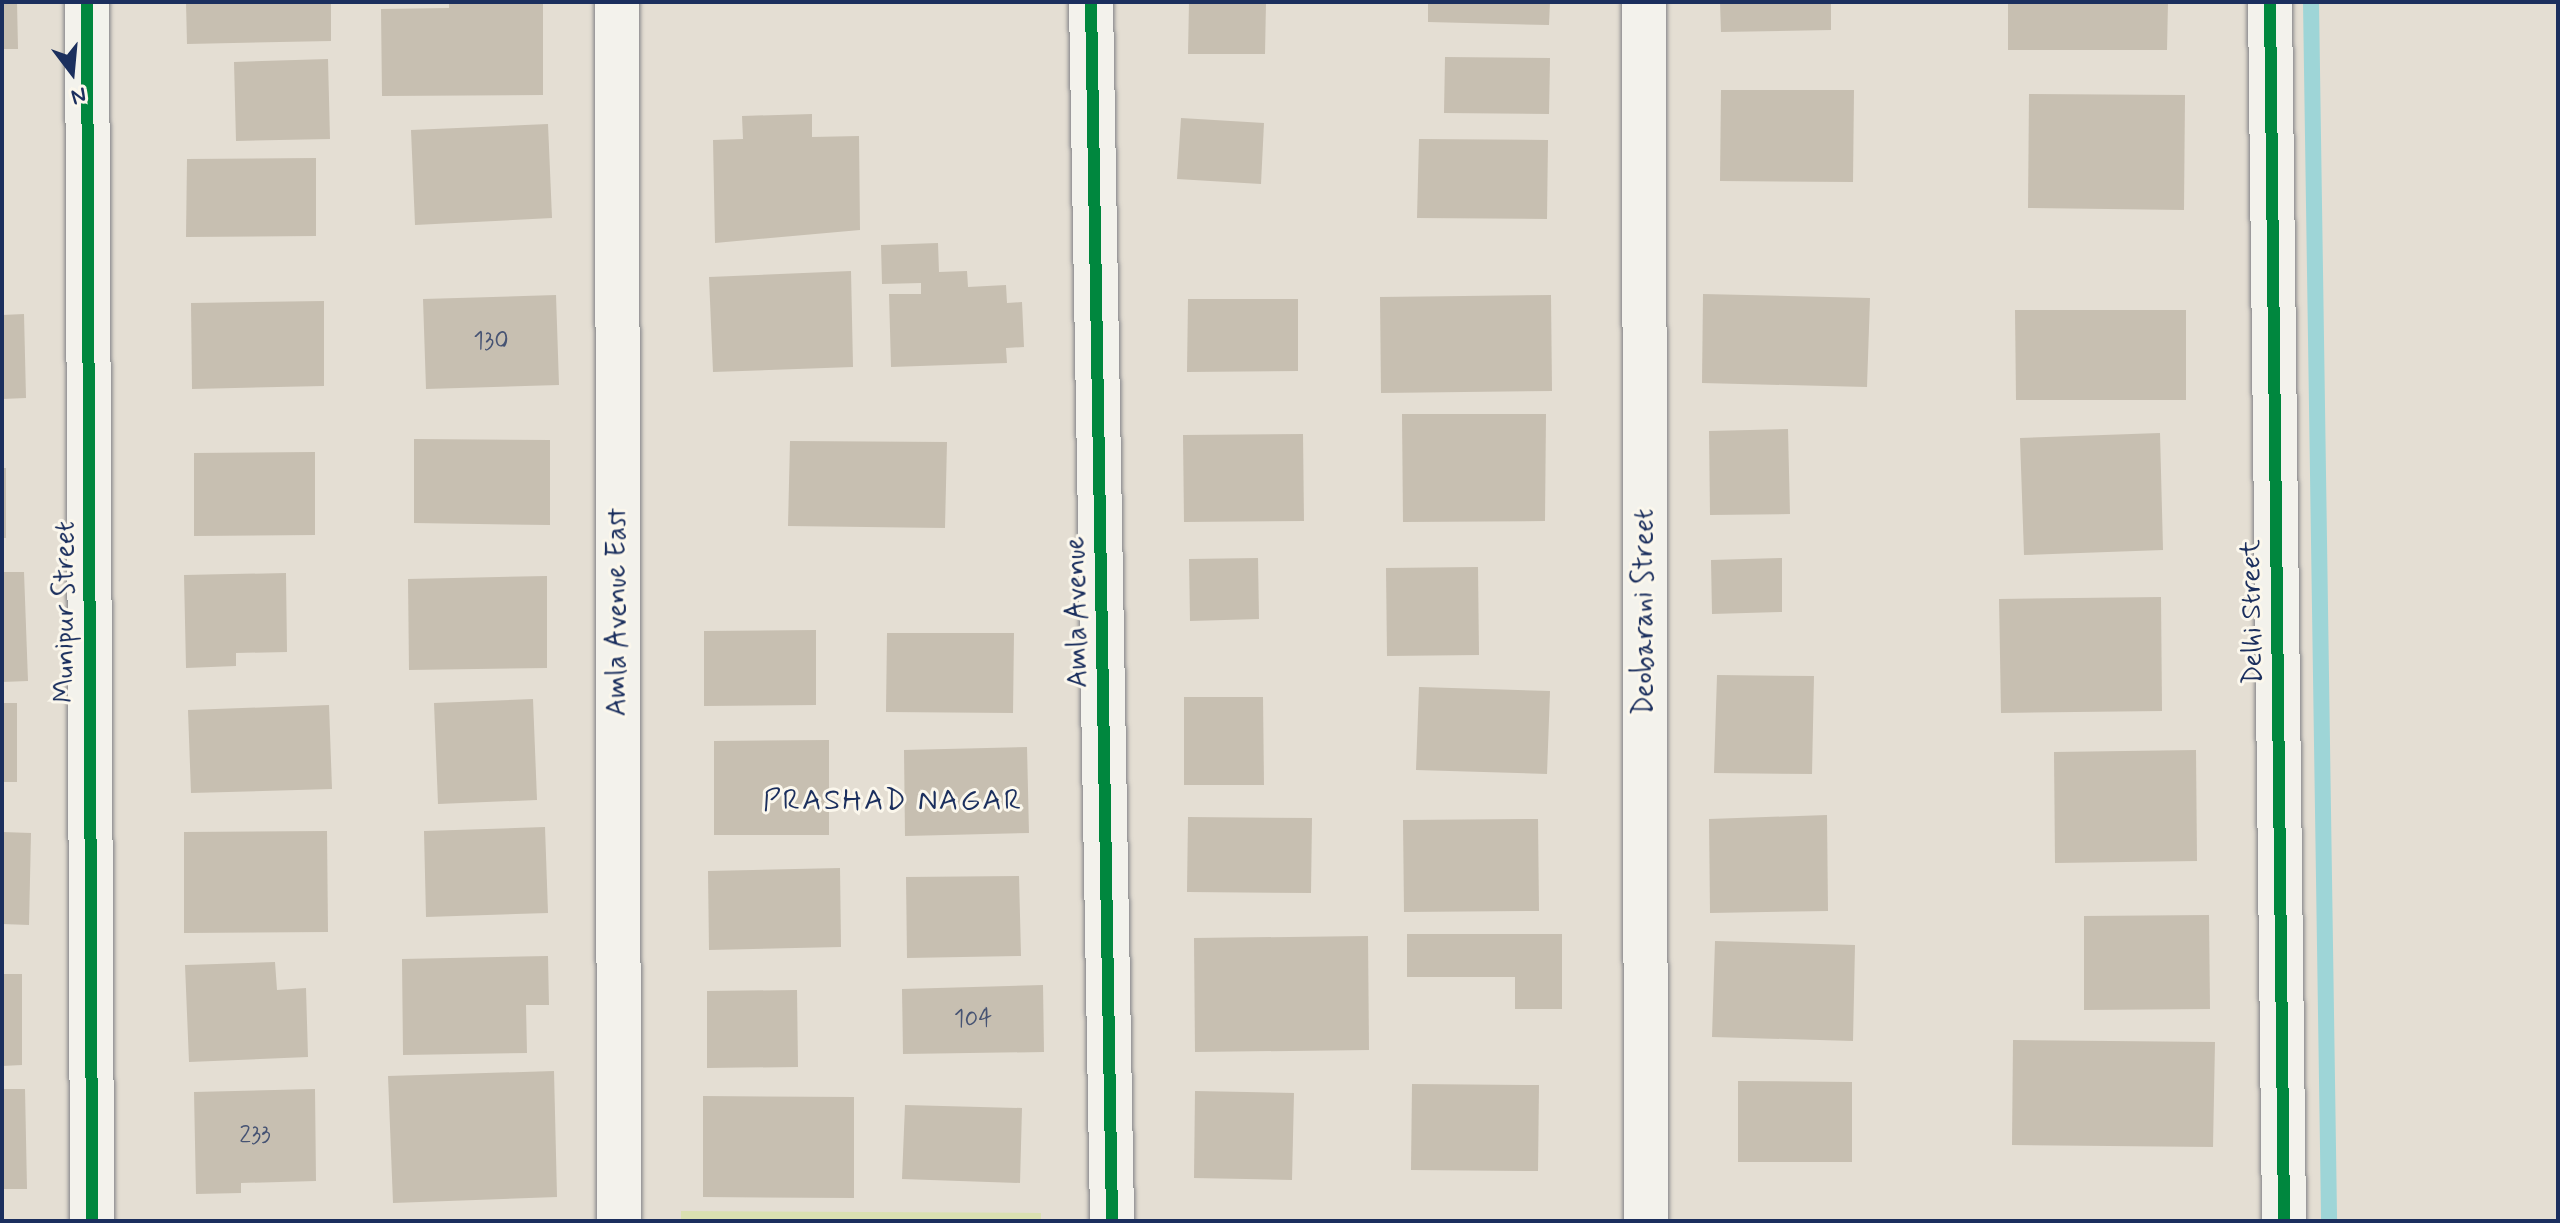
<!DOCTYPE html>
<style>
body{margin:0}
#map{position:relative;width:2560px;height:1223px;overflow:hidden;background:#e4ded3;font-family:Mynerve,sans-serif}
div>[style]{position:absolute}
.green>*{inset:0;background:#dae0b1}
.stream>*{height:16px;margin:-8px;padding:0 8px;transform-origin:8px;border-radius:8px;background:#9ed5d7}
.building>*{inset:0;background:#c7bfb1}
.roads{filter:drop-shadow(0 0 2px #828387) drop-shadow(0 0 2px #828387)}
.minor>*{height:44px;margin:-22px;padding:0 22px;transform-origin:22px;border-radius:22px;background:#f3f2ec}
.cycleway>*{height:12px;margin:-6px;padding:0 6px;transform-origin:6px;border-radius:6px;background:#00873e}
span{translate:-50% -50%;white-space:nowrap;text-align:center;line-height:1.15;-webkit-text-stroke:6px #fbf7ec;paint-order:stroke}
.number-label{font-size:24px;color:#465373}
.number-label span{-webkit-text-stroke-width:0}
.street-label{font-size:28px;color:#1b2f5e}
.neighbourhood-label{font-size:30px;color:#1b2f5e;letter-spacing:2px}
.frame{position:absolute;inset:0;border:4px solid #1b2f5e;pointer-events:none}
.north{position:absolute;left:32px;top:32px;width:80px;height:80px;-webkit-text-stroke:6px #fbf7ec;paint-order:stroke;rotate:164deg;font-size:22px;font-weight:700;line-height:32px;text-align:center;color:#1b2f5e}
.north::after{content:'';display:block;margin:auto;width:28px;height:36px;background:#1b2f5e;clip-path:polygon(50% 0,100% 100%,50% 72%,0 100%)}
</style>
<div id="map">
<div class="green">
<i style="clip-path:polygon(681px 1211px,1041px 1213px,1041px 1221px,681px 1221px)"></i>
</div>
<div class="stream">
<i style="left:2311px;top:2px;width:1219px;rotate:89.15deg"></i>
</div>
<div class="building">
<i style="clip-path:polygon(2px 2px,17px 2px,18px 49px,2px 49px)"></i>
<i style="clip-path:polygon(186px 2px,331px 2px,331px 41px,187px 44px)"></i>
<i style="clip-path:polygon(449px 2px,543px 2px,543px 95px,382px 96px,381px 9px,449px 8px)"></i>
<i style="clip-path:polygon(1189px 2px,1266px 2px,1265px 54px,1188px 54px)"></i>
<i style="clip-path:polygon(1428px 2px,1550px 2px,1549px 25px,1428px 22px)"></i>
<i style="clip-path:polygon(1720px 2px,1831px 2px,1831px 30px,1721px 32px)"></i>
<i style="clip-path:polygon(2008px 2px,2168px 2px,2167px 50px,2008px 50px)"></i>
<i style="clip-path:polygon(1445px 57px,1550px 58px,1549px 114px,1444px 113px)"></i>
<i style="clip-path:polygon(328px 59px,330px 139px,236px 141px,234px 62px)"></i>
<i style="clip-path:polygon(1721px 90px,1854px 90px,1853px 182px,1720px 181px)"></i>
<i style="clip-path:polygon(2029px 94px,2185px 95px,2184px 210px,2028px 208px)"></i>
<i style="clip-path:polygon(812px 114px,812px 137px,859px 136px,860px 230px,715px 243px,713px 140px,743px 139px,742px 116px)"></i>
<i style="clip-path:polygon(1181px 118px,1264px 123px,1261px 184px,1177px 179px)"></i>
<i style="clip-path:polygon(548px 124px,552px 218px,415px 225px,411px 130px)"></i>
<i style="clip-path:polygon(1419px 139px,1548px 140px,1547px 219px,1417px 218px)"></i>
<i style="clip-path:polygon(316px 158px,316px 236px,186px 237px,187px 159px)"></i>
<i style="clip-path:polygon(938px 243px,939px 272px,967px 271px,968px 287px,1006px 285px,1007px 303px,1022px 302px,1024px 347px,1006px 348px,1007px 363px,891px 367px,889px 294px,921px 294px,921px 283px,882px 284px,881px 245px)"></i>
<i style="clip-path:polygon(851px 271px,853px 367px,713px 372px,709px 277px)"></i>
<i style="clip-path:polygon(1703px 294px,1870px 298px,1867px 387px,1702px 383px)"></i>
<i style="clip-path:polygon(556px 295px,559px 385px,426px 389px,423px 299px)"></i>
<i style="clip-path:polygon(1551px 295px,1552px 391px,1381px 393px,1380px 297px)"></i>
<i style="clip-path:polygon(1188px 299px,1298px 299px,1298px 371px,1187px 372px)"></i>
<i style="clip-path:polygon(324px 301px,324px 386px,192px 389px,191px 303px)"></i>
<i style="clip-path:polygon(2015px 310px,2186px 310px,2186px 400px,2016px 400px)"></i>
<i style="clip-path:polygon(24px 314px,26px 398px,2px 399px,2px 315px)"></i>
<i style="clip-path:polygon(1402px 414px,1546px 414px,1545px 521px,1403px 522px)"></i>
<i style="clip-path:polygon(1788px 429px,1790px 514px,1710px 515px,1709px 431px)"></i>
<i style="clip-path:polygon(2160px 433px,2163px 550px,2024px 555px,2020px 438px)"></i>
<i style="clip-path:polygon(1303px 434px,1304px 521px,1184px 522px,1183px 435px)"></i>
<i style="clip-path:polygon(414px 439px,550px 440px,550px 525px,414px 523px)"></i>
<i style="clip-path:polygon(790px 441px,947px 442px,945px 528px,788px 526px)"></i>
<i style="clip-path:polygon(315px 452px,315px 535px,194px 536px,194px 453px)"></i>
<i style="clip-path:polygon(2px 468px,6px 468px,6px 538px,2px 538px)"></i>
<i style="clip-path:polygon(1258px 558px,1259px 619px,1190px 621px,1189px 559px)"></i>
<i style="clip-path:polygon(1782px 558px,1782px 612px,1712px 614px,1711px 560px)"></i>
<i style="clip-path:polygon(1478px 567px,1479px 655px,1387px 656px,1386px 568px)"></i>
<i style="clip-path:polygon(2px 572px,24px 572px,28px 681px,2px 682px)"></i>
<i style="clip-path:polygon(286px 573px,287px 652px,236px 653px,236px 666px,186px 668px,184px 575px)"></i>
<i style="clip-path:polygon(547px 576px,547px 668px,409px 670px,408px 579px)"></i>
<i style="clip-path:polygon(2161px 597px,2162px 711px,2001px 713px,1999px 599px)"></i>
<i style="clip-path:polygon(816px 630px,816px 705px,704px 706px,704px 631px)"></i>
<i style="clip-path:polygon(887px 633px,1014px 633px,1013px 713px,886px 712px)"></i>
<i style="clip-path:polygon(1717px 675px,1814px 676px,1812px 774px,1714px 773px)"></i>
<i style="clip-path:polygon(1419px 687px,1550px 691px,1547px 774px,1416px 770px)"></i>
<i style="clip-path:polygon(1184px 697px,1263px 697px,1264px 785px,1184px 785px)"></i>
<i style="clip-path:polygon(533px 699px,537px 800px,438px 804px,434px 703px)"></i>
<i style="clip-path:polygon(2px 703px,17px 703px,17px 782px,2px 782px)"></i>
<i style="clip-path:polygon(329px 705px,332px 789px,191px 793px,188px 710px)"></i>
<i style="clip-path:polygon(829px 740px,829px 835px,714px 835px,714px 741px)"></i>
<i style="clip-path:polygon(1027px 747px,1029px 833px,905px 836px,904px 750px)"></i>
<i style="clip-path:polygon(2196px 750px,2197px 861px,2055px 863px,2054px 752px)"></i>
<i style="clip-path:polygon(1827px 815px,1828px 911px,1710px 913px,1709px 819px)"></i>
<i style="clip-path:polygon(1188px 817px,1312px 818px,1311px 893px,1187px 892px)"></i>
<i style="clip-path:polygon(1538px 819px,1539px 911px,1404px 912px,1403px 820px)"></i>
<i style="clip-path:polygon(545px 827px,548px 913px,426px 917px,424px 831px)"></i>
<i style="clip-path:polygon(327px 831px,328px 932px,184px 933px,184px 832px)"></i>
<i style="clip-path:polygon(2px 832px,31px 833px,29px 925px,2px 924px)"></i>
<i style="clip-path:polygon(840px 868px,841px 947px,709px 950px,708px 871px)"></i>
<i style="clip-path:polygon(1019px 876px,1021px 956px,907px 958px,906px 877px)"></i>
<i style="clip-path:polygon(2209px 915px,2210px 1009px,2084px 1010px,2084px 916px)"></i>
<i style="clip-path:polygon(1407px 934px,1562px 934px,1562px 1009px,1515px 1009px,1515px 977px,1407px 977px)"></i>
<i style="clip-path:polygon(1368px 936px,1369px 1050px,1195px 1052px,1194px 938px)"></i>
<i style="clip-path:polygon(1715px 941px,1855px 945px,1853px 1041px,1712px 1037px)"></i>
<i style="clip-path:polygon(548px 956px,549px 1005px,526px 1005px,527px 1053px,403px 1055px,402px 959px)"></i>
<i style="clip-path:polygon(275px 962px,277px 990px,306px 988px,308px 1057px,189px 1062px,185px 965px)"></i>
<i style="clip-path:polygon(2px 974px,22px 974px,22px 1065px,2px 1066px)"></i>
<i style="clip-path:polygon(1043px 985px,1044px 1052px,903px 1054px,902px 989px)"></i>
<i style="clip-path:polygon(797px 990px,798px 1067px,707px 1068px,707px 991px)"></i>
<i style="clip-path:polygon(2013px 1040px,2215px 1042px,2213px 1147px,2012px 1145px)"></i>
<i style="clip-path:polygon(554px 1071px,557px 1197px,393px 1203px,388px 1076px)"></i>
<i style="clip-path:polygon(1738px 1081px,1852px 1082px,1852px 1162px,1738px 1162px)"></i>
<i style="clip-path:polygon(1412px 1084px,1539px 1085px,1538px 1171px,1411px 1170px)"></i>
<i style="clip-path:polygon(2px 1089px,25px 1089px,27px 1189px,2px 1189px)"></i>
<i style="clip-path:polygon(315px 1089px,316px 1181px,241px 1183px,241px 1193px,196px 1194px,194px 1092px)"></i>
<i style="clip-path:polygon(1195px 1091px,1294px 1093px,1292px 1180px,1194px 1178px)"></i>
<i style="clip-path:polygon(703px 1096px,854px 1097px,854px 1198px,703px 1197px)"></i>
<i style="clip-path:polygon(905px 1105px,1022px 1108px,1020px 1183px,902px 1179px)"></i>
</div>
<div class="roads">
<div class="minor">
<i style="left:87px;top:2px;width:1219px;rotate:89.76deg"></i>
<i style="left:617px;top:2px;width:1219px;rotate:89.91deg"></i>
<i style="left:1091px;top:2px;width:1219px;rotate:89.01deg"></i>
<i style="left:1644px;top:2px;width:1219px;rotate:89.91deg"></i>
<i style="left:2270px;top:2px;width:1219px;rotate:89.34deg"></i>
</div>
</div>
<div class="cycleway">
<i style="left:87px;top:2px;width:1219px;rotate:89.76deg"></i>
<i style="left:1091px;top:2px;width:1219px;rotate:89.01deg"></i>
<i style="left:2270px;top:2px;width:1219px;rotate:89.34deg"></i>
</div>
<div class="number-label">
<span style="left:491px;top:342px">130</span>
<span style="left:973px;top:1020px">104</span>
<span style="left:255px;top:1136px">233</span>
</div>
<div class="street-label">
<span style="left:66px;top:612px;rotate:-90deg">Munipur Street</span>
<span style="left:618px;top:612px;rotate:-90deg">Amla Avenue East</span>
<span style="left:1078px;top:612px;rotate:-91deg">Amla Avenue</span>
<span style="left:1645px;top:612px;rotate:-90deg">Deobarani Street</span>
<span style="left:2253px;top:612px;rotate:-91deg">Delhi Street</span>
</div>
<div class="neighbourhood-label">
<span style="left:893px;top:801px">PRASHAD NAGAR</span>
</div>
<div class="frame"></div>
<div class="north">N</div>
</div>
